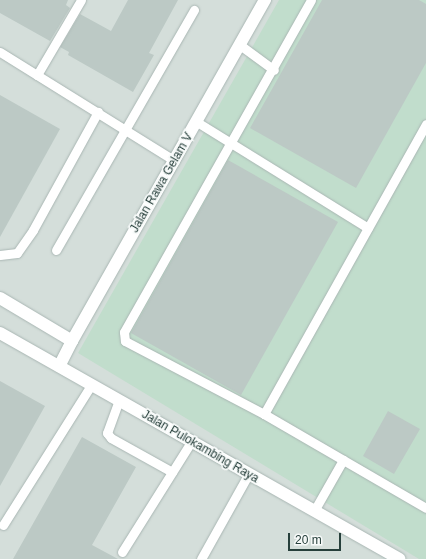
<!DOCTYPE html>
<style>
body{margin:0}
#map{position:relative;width:426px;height:559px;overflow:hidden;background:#e6eeeb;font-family:Helvetica,sans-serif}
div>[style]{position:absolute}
.built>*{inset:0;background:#d4deda}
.green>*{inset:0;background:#c1ddcc}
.building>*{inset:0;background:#bcc9c5}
.roads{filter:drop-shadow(0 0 1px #a9b6b3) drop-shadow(0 0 1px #a9b6b3)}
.lane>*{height:9px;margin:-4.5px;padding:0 4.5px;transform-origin:4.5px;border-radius:4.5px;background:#fff}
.street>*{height:12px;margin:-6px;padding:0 6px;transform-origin:6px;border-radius:6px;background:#fff}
.secondary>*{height:12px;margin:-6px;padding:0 6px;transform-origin:6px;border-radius:6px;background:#fff}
span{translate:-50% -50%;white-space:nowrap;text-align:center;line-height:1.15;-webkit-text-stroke:3.5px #f7faf9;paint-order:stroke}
.street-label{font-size:12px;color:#263f3b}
.scale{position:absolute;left:288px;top:533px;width:53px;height:18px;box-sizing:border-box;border:2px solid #263f3b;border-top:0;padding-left:5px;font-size:12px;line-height:14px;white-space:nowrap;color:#263f3b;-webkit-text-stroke:3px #f7faf9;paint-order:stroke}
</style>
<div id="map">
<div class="built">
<i style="clip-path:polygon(0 0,426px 0,426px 559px,0 559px)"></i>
</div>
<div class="green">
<i style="clip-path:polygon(279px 0,426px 0,426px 559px,419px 559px,78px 353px)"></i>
</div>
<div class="building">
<i style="clip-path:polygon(0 0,68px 0,66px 5px,70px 8px,50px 41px,0 13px)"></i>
<i style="clip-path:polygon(128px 0,178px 0,149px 53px,154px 55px,133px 92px,68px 55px,69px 52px,60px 47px,80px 14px,111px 31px)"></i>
<i style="clip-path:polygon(322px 0,419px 0,426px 4px,426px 63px,356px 188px,250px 128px)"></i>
<i style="clip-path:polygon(0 95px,60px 129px,0 237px)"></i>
<i style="clip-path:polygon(228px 160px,338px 222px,241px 395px,131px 333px)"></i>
<i style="clip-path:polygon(0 381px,45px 406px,0 486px)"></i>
<i style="clip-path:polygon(388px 411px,420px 429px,394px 474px,363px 456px)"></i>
<i style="clip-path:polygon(82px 437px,136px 467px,92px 545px,118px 559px,13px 559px)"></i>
</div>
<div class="roads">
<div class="lane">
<i style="left:311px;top:0;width:381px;rotate:119.4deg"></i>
<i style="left:124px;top:332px;width:9px;rotate:84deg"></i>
<i style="left:125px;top:341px;width:157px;rotate:27.7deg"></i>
<i style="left:264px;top:414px;width:187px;rotate:30.1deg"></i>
<i style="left:240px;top:45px;width:42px;rotate:36.3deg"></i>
<i style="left:0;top:52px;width:206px;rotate:31.9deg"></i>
<i style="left:37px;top:75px;width:87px;rotate:-59.6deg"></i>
<i style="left:197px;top:122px;width:201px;rotate:31.8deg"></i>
<i style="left:56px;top:250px;width:277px;rotate:-60.1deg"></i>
<i style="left:0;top:255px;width:17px;rotate:-7deg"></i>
<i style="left:17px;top:253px;width:28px;rotate:-55deg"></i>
<i style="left:33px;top:230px;width:135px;rotate:-61.2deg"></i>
<i style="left:119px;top:400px;width:35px;rotate:110deg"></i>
<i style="left:107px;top:433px;width:6px;rotate:51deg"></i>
<i style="left:111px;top:438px;width:70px;rotate:29.1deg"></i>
<i style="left:264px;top:414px;width:332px;rotate:-60.8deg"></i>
<i style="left:314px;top:511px;width:59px;rotate:-60.4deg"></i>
<i style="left:3px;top:525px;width:165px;rotate:-57.8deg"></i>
<i style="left:122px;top:552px;width:130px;rotate:-57.9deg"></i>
<i style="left:201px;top:559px;width:96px;rotate:-60.8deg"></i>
</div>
<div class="street">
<i style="left:72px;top:341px;width:392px;rotate:-60.5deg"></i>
</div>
<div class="secondary">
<i style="left:0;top:298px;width:84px;rotate:30.8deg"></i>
<i style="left:72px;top:341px;width:28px;rotate:117deg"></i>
<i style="left:0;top:333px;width:459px;rotate:29.5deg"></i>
</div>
</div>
<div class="street-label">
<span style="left:162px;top:183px;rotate:-60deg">Jalan Rawa Gelam V</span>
<span style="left:200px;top:447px;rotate:30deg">Jalan Pulokambing Raya</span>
</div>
<div class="scale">20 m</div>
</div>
